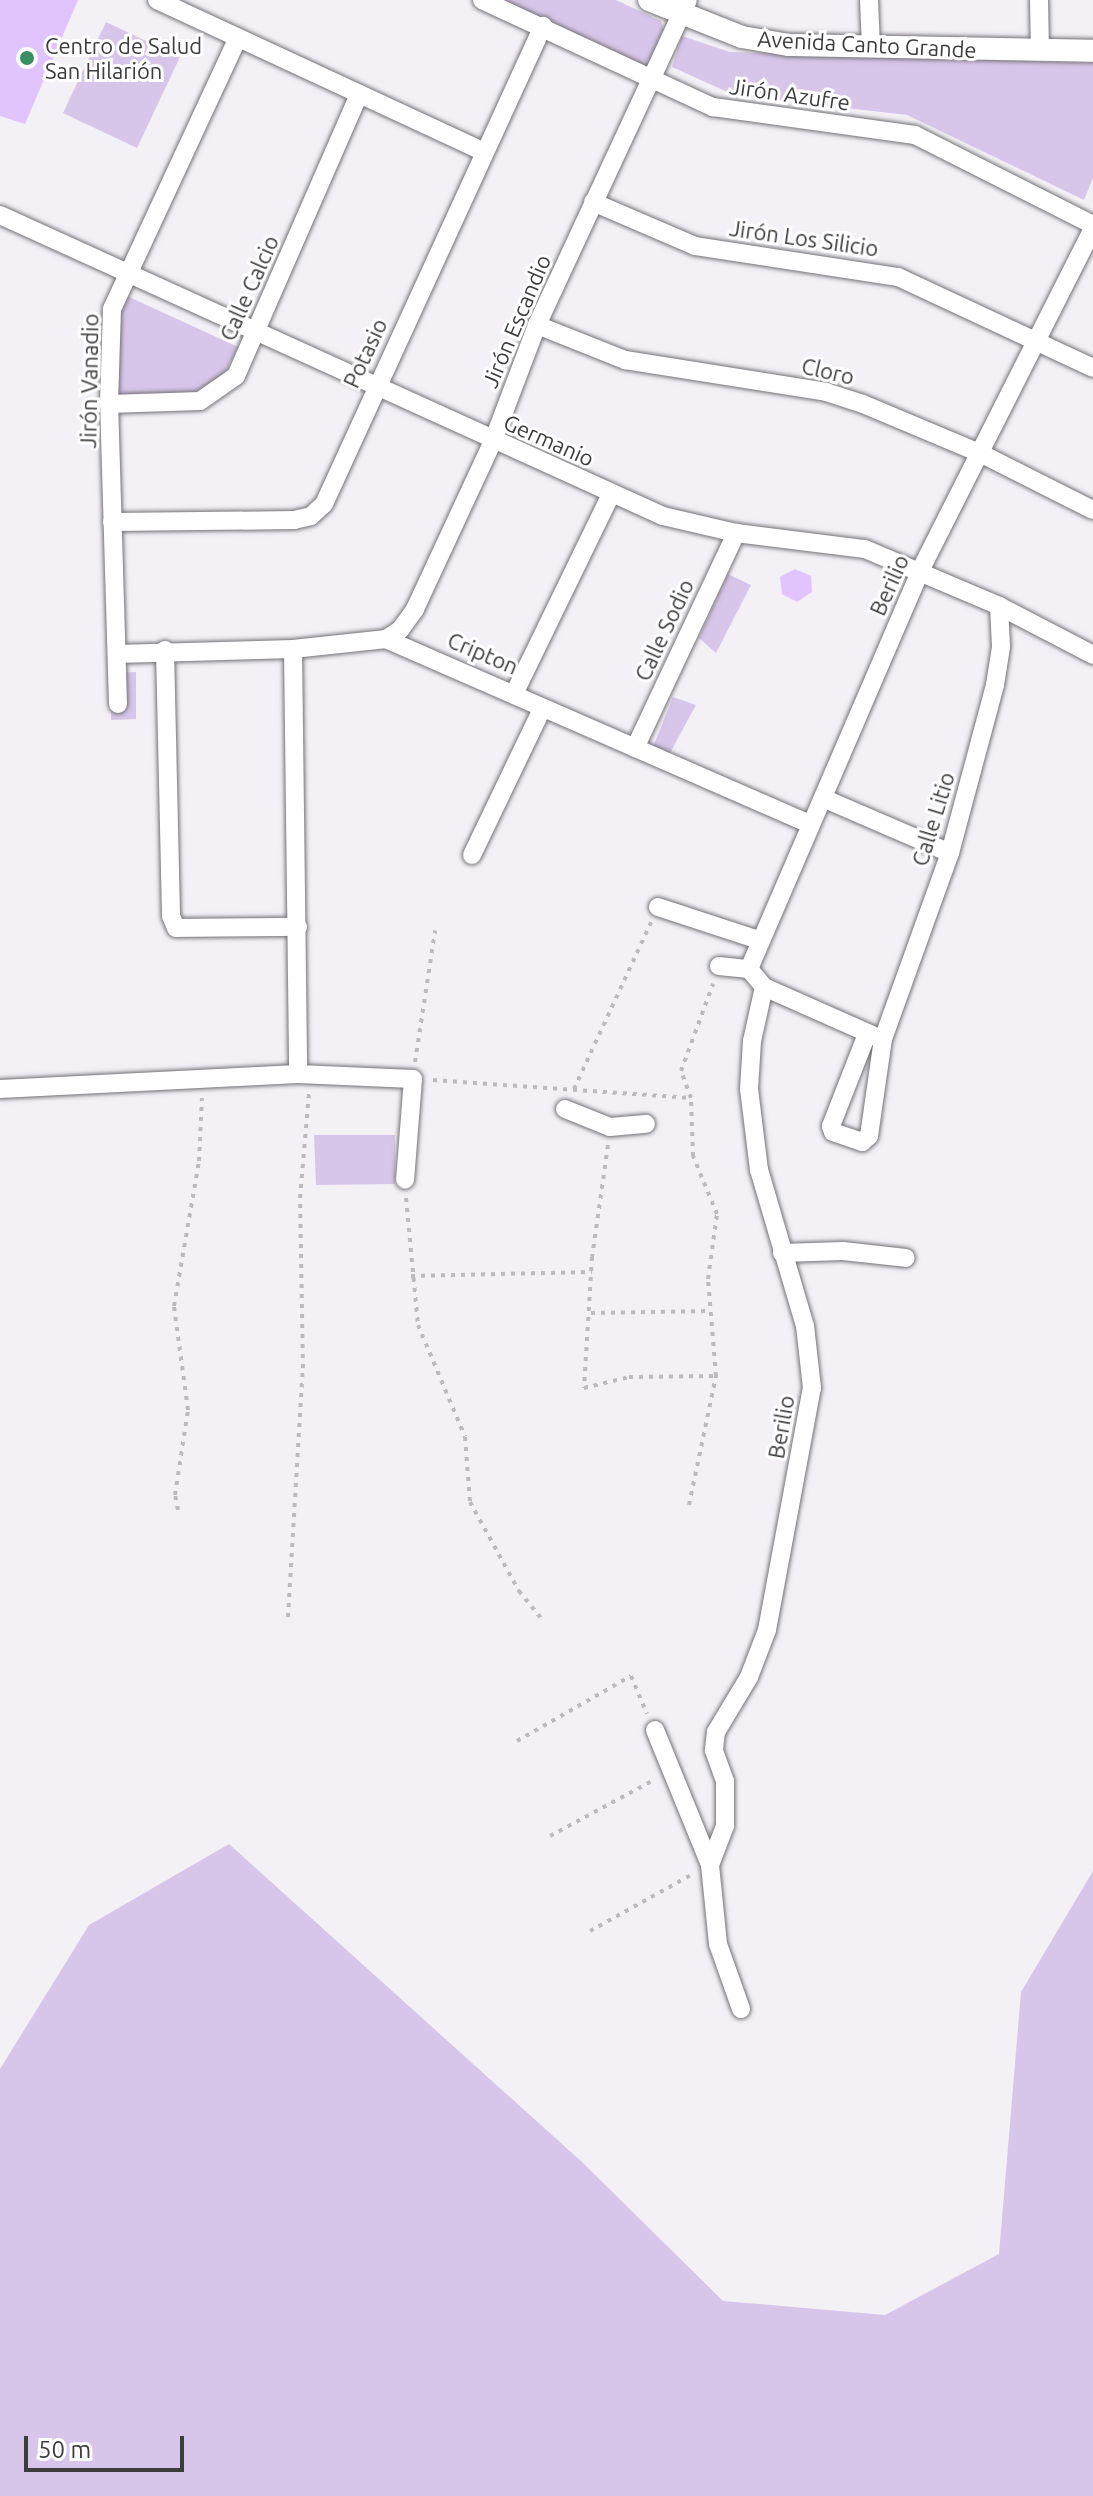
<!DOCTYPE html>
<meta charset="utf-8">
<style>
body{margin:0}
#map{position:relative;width:1093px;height:2496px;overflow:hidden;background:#f3f1f6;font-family:Ubuntu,sans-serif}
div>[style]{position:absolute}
.green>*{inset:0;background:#d8c6ea}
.building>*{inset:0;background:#e1c4fe}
.path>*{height:4px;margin-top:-2px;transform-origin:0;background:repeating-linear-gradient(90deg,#bbbabe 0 4px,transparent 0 10px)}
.roads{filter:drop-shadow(0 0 2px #747276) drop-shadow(0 0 2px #747276)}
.minor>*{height:18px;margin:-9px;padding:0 9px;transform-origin:9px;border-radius:9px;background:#fff}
.tertiary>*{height:22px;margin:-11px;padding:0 11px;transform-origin:11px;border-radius:11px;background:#fff}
.dots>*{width:22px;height:22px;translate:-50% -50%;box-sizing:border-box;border:4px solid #fff;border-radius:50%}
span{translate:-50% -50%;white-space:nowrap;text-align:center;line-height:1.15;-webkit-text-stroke:6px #fff;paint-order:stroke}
.street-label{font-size:22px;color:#3d3c3e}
.poi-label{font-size:22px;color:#3d3c3e}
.left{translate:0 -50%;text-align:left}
.scale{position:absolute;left:24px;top:2436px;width:160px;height:36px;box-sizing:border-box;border:4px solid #3d3c3e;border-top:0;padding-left:10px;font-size:24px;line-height:28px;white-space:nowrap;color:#3d3c3e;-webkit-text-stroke:6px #fff;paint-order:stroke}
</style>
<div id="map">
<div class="green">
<i style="clip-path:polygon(492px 0,616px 0,661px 21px,664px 29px,648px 65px,640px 70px)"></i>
<i style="clip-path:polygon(106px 22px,180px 57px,137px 148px,63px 113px)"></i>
<i style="clip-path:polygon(682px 36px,730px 52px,1093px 63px,1093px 178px,1084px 200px,907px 115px,734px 95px,672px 67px)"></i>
<i style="clip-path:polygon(127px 296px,238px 347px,219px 384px,205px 392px,104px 401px,112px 309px)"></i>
<i style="clip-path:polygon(728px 574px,751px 585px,716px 653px,699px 638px)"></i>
<i style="clip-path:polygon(136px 672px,136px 719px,111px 720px,111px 673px)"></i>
<i style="clip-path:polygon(673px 697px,696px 705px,670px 753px,653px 747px)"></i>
<i style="clip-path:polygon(314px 1135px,395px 1135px,395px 1184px,316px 1185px)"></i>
<i style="clip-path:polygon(229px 1844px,582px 2162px,723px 2301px,885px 2315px,999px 2254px,1021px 1992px,1093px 1871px,1093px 2496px,0 2496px,0 2069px,89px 1925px)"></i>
</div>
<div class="building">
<i style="clip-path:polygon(0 0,78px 0,25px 124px,0 116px)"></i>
<i style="clip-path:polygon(795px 569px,811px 576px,812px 592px,797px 602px,782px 594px,780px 577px)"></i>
</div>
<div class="path">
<i style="left:415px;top:1062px;width:133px;rotate:-81.3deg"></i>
<i style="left:433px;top:1080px;width:259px;rotate:4deg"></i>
<i style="left:574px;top:1089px;width:184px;rotate:-65.2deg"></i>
<i style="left:608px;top:1145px;width:113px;rotate:98.1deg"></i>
<i style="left:592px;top:1257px;width:131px;rotate:93.5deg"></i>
<i style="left:584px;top:1388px;width:46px;rotate:-13.7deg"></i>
<i style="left:629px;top:1377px;width:87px;rotate:-0.7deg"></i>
<i style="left:406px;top:1198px;width:128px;rotate:84.6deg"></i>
<i style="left:418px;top:1325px;width:121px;rotate:67.2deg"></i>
<i style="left:465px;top:1437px;width:65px;rotate:85.6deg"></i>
<i style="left:470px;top:1502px;width:102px;rotate:61.2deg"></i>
<i style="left:519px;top:1591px;width:40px;rotate:51deg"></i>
<i style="left:411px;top:1276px;width:181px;rotate:-1.3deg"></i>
<i style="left:591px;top:1313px;width:119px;rotate:-1deg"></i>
<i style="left:689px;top:1505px;width:132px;rotate:-78.2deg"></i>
<i style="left:716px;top:1376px;width:97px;rotate:-94.7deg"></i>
<i style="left:708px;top:1279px;width:66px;rotate:-82.1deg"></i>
<i style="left:717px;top:1214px;width:63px;rotate:-112.5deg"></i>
<i style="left:693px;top:1156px;width:58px;rotate:-92deg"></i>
<i style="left:691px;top:1098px;width:29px;rotate:-110deg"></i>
<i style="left:681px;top:1071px;width:93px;rotate:-69.8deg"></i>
<i style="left:178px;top:1510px;width:15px;rotate:-101deg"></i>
<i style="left:175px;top:1495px;width:86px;rotate:-81.3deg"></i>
<i style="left:188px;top:1410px;width:105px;rotate:-97.7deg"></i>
<i style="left:174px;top:1306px;width:147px;rotate:-80.2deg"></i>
<i style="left:199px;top:1161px;width:63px;rotate:-87.3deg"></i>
<i style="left:288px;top:1617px;width:249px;rotate:-86.6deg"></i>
<i style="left:303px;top:1368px;width:170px;rotate:-91deg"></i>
<i style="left:300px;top:1198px;width:105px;rotate:-85.1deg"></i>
<i style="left:517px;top:1741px;width:131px;rotate:-29.7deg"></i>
<i style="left:631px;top:1676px;width:41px;rotate:67.2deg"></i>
<i style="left:550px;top:1836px;width:118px;rotate:-28.3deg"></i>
<i style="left:590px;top:1931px;width:118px;rotate:-29deg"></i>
</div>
<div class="roads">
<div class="minor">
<i style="left:157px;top:0;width:361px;rotate:24.9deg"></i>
<i style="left:482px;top:0;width:255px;rotate:24.9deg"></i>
<i style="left:713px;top:107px;width:204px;rotate:7.9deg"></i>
<i style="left:915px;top:135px;width:199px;rotate:26.8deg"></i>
<i style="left:869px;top:0;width:48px;rotate:87.6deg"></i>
<i style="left:1039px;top:0;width:51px;rotate:88.9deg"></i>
<i style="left:593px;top:202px;width:111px;rotate:23.3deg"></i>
<i style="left:695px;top:246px;width:205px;rotate:8.7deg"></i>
<i style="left:898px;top:277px;width:215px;rotate:25deg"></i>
<i style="left:0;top:215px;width:728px;rotate:24.42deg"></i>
<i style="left:663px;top:516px;width:75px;rotate:13.1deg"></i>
<i style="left:736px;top:533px;width:130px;rotate:7.1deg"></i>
<i style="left:865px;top:549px;width:146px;rotate:23deg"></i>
<i style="left:999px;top:606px;width:106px;rotate:27.5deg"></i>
<i style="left:537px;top:325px;width:95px;rotate:21.7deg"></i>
<i style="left:625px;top:360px;width:204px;rotate:9deg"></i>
<i style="left:826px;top:392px;width:39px;rotate:18deg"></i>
<i style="left:863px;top:404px;width:129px;rotate:22.8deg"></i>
<i style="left:982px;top:454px;width:124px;rotate:26.8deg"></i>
<i style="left:109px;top:404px;width:91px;rotate:-1.9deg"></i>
<i style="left:200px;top:401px;width:44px;rotate:-34.8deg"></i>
<i style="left:236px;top:376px;width:308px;rotate:-66.4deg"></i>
<i style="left:112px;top:522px;width:182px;rotate:-0.6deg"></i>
<i style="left:294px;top:520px;width:17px;rotate:-13deg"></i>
<i style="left:311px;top:516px;width:18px;rotate:-43deg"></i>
<i style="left:324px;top:504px;width:526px;rotate:-65.38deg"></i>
<i style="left:386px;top:639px;width:17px;rotate:-33deg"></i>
<i style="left:400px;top:630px;width:26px;rotate:-54deg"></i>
<i style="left:415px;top:609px;width:185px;rotate:-65.1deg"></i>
<i style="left:493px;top:441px;width:124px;rotate:-69.2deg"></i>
<i style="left:537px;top:325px;width:358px;rotate:-65.1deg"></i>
<i style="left:293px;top:649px;width:425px;rotate:89.3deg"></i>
<i style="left:165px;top:650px;width:266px;rotate:88.7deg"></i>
<i style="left:171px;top:916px;width:13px;rotate:67deg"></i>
<i style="left:176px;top:928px;width:122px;rotate:-0.5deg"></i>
<i style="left:117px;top:654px;width:176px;rotate:-1.6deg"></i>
<i style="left:293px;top:649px;width:94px;rotate:-6.1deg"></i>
<i style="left:386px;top:639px;width:459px;rotate:23.6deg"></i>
<i style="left:515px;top:692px;width:220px;rotate:-64.1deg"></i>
<i style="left:118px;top:704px;width:300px;rotate:-91.7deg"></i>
<i style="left:109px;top:404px;width:95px;rotate:-88.2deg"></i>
<i style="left:112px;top:309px;width:299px;rotate:-65.1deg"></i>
<i style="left:635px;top:748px;width:238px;rotate:-64.8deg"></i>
<i style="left:823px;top:798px;width:138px;rotate:23.4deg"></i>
<i style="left:472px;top:855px;width:162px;rotate:-64.4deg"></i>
<i style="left:658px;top:907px;width:106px;rotate:18.1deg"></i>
<i style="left:719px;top:966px;width:30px;rotate:6deg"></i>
<i style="left:749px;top:969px;width:23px;rotate:50deg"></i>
<i style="left:764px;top:987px;width:124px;rotate:23.9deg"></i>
<i style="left:749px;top:969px;width:433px;rotate:-66.7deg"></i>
<i style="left:920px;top:571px;width:383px;rotate:-63.2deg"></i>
<i style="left:867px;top:1034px;width:99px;rotate:111.4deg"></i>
<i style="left:831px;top:1126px;width:6px;rotate:72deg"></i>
<i style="left:833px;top:1132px;width:31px;rotate:19deg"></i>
<i style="left:862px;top:1142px;width:9px;rotate:-41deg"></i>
<i style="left:869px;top:1136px;width:98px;rotate:-81.8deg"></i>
<i style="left:883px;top:1039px;width:198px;rotate:-70.2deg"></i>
<i style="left:950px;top:853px;width:174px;rotate:-75deg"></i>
<i style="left:995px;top:685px;width:39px;rotate:-81deg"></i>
<i style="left:1001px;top:646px;width:40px;rotate:-92.9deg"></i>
<i style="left:0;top:1089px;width:298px;rotate:-2.9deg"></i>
<i style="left:298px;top:1074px;width:115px;rotate:2.5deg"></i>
<i style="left:413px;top:1079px;width:101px;rotate:94.5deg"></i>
<i style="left:565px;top:1109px;width:48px;rotate:21.8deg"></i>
<i style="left:610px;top:1127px;width:36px;rotate:-5deg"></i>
<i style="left:782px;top:1253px;width:61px;rotate:-1.9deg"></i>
<i style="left:843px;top:1251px;width:63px;rotate:6.3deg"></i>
<i style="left:655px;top:1730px;width:146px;rotate:67.8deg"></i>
<i style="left:710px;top:1865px;width:79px;rotate:84.2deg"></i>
<i style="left:718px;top:1944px;width:69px;rotate:70.5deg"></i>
<i style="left:710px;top:1865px;width:42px;rotate:-69deg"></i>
<i style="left:725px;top:1826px;width:45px;rotate:-90deg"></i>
<i style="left:725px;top:1781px;width:33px;rotate:-110deg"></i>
<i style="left:714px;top:1750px;width:18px;rotate:-84deg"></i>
<i style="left:716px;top:1732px;width:64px;rotate:-59deg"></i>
<i style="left:749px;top:1677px;width:50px;rotate:-69deg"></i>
<i style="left:767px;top:1630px;width:246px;rotate:-79.5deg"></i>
<i style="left:812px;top:1388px;width:62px;rotate:-96.4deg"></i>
<i style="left:805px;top:1326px;width:163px;rotate:-106.4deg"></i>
<i style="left:759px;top:1170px;width:82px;rotate:-97deg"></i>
<i style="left:749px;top:1089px;width:48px;rotate:-86.4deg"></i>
<i style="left:752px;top:1041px;width:55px;rotate:-77.5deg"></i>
</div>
<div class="tertiary">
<i style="left:649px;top:0;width:100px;rotate:21.7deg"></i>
<i style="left:742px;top:37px;width:48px;rotate:9.7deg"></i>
<i style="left:789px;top:45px;width:304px;rotate:1.1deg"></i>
</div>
</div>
<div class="dots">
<i style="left:27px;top:58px;background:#398f62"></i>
</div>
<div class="street-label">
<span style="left:867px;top:44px;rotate:3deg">Avenida Canto Grande</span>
<span style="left:790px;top:94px;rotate:8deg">Jirón Azufre</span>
<span style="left:804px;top:238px;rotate:8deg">Jirón Los Silicio</span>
<span style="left:249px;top:288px;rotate:-66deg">Calle Calcio</span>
<span style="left:516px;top:321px;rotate:-67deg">Jirón Escandio</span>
<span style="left:365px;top:353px;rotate:-65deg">Potasio</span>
<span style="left:828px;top:371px;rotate:13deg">Cloro</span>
<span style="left:89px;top:381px;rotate:-89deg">Jirón Vanadio</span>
<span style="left:549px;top:440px;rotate:24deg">Germanio</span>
<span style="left:889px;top:585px;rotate:-66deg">Berilio</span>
<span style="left:664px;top:630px;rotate:-65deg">Calle Sodio</span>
<span style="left:483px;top:653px;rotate:23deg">Cripton</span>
<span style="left:933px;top:819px;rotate:-73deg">Calle Litio</span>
<span style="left:781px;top:1427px;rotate:-80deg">Berilio</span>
</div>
<div class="poi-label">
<span class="left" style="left:45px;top:58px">Centro de Salud<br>San Hilarión</span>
</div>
<div class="scale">50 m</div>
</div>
